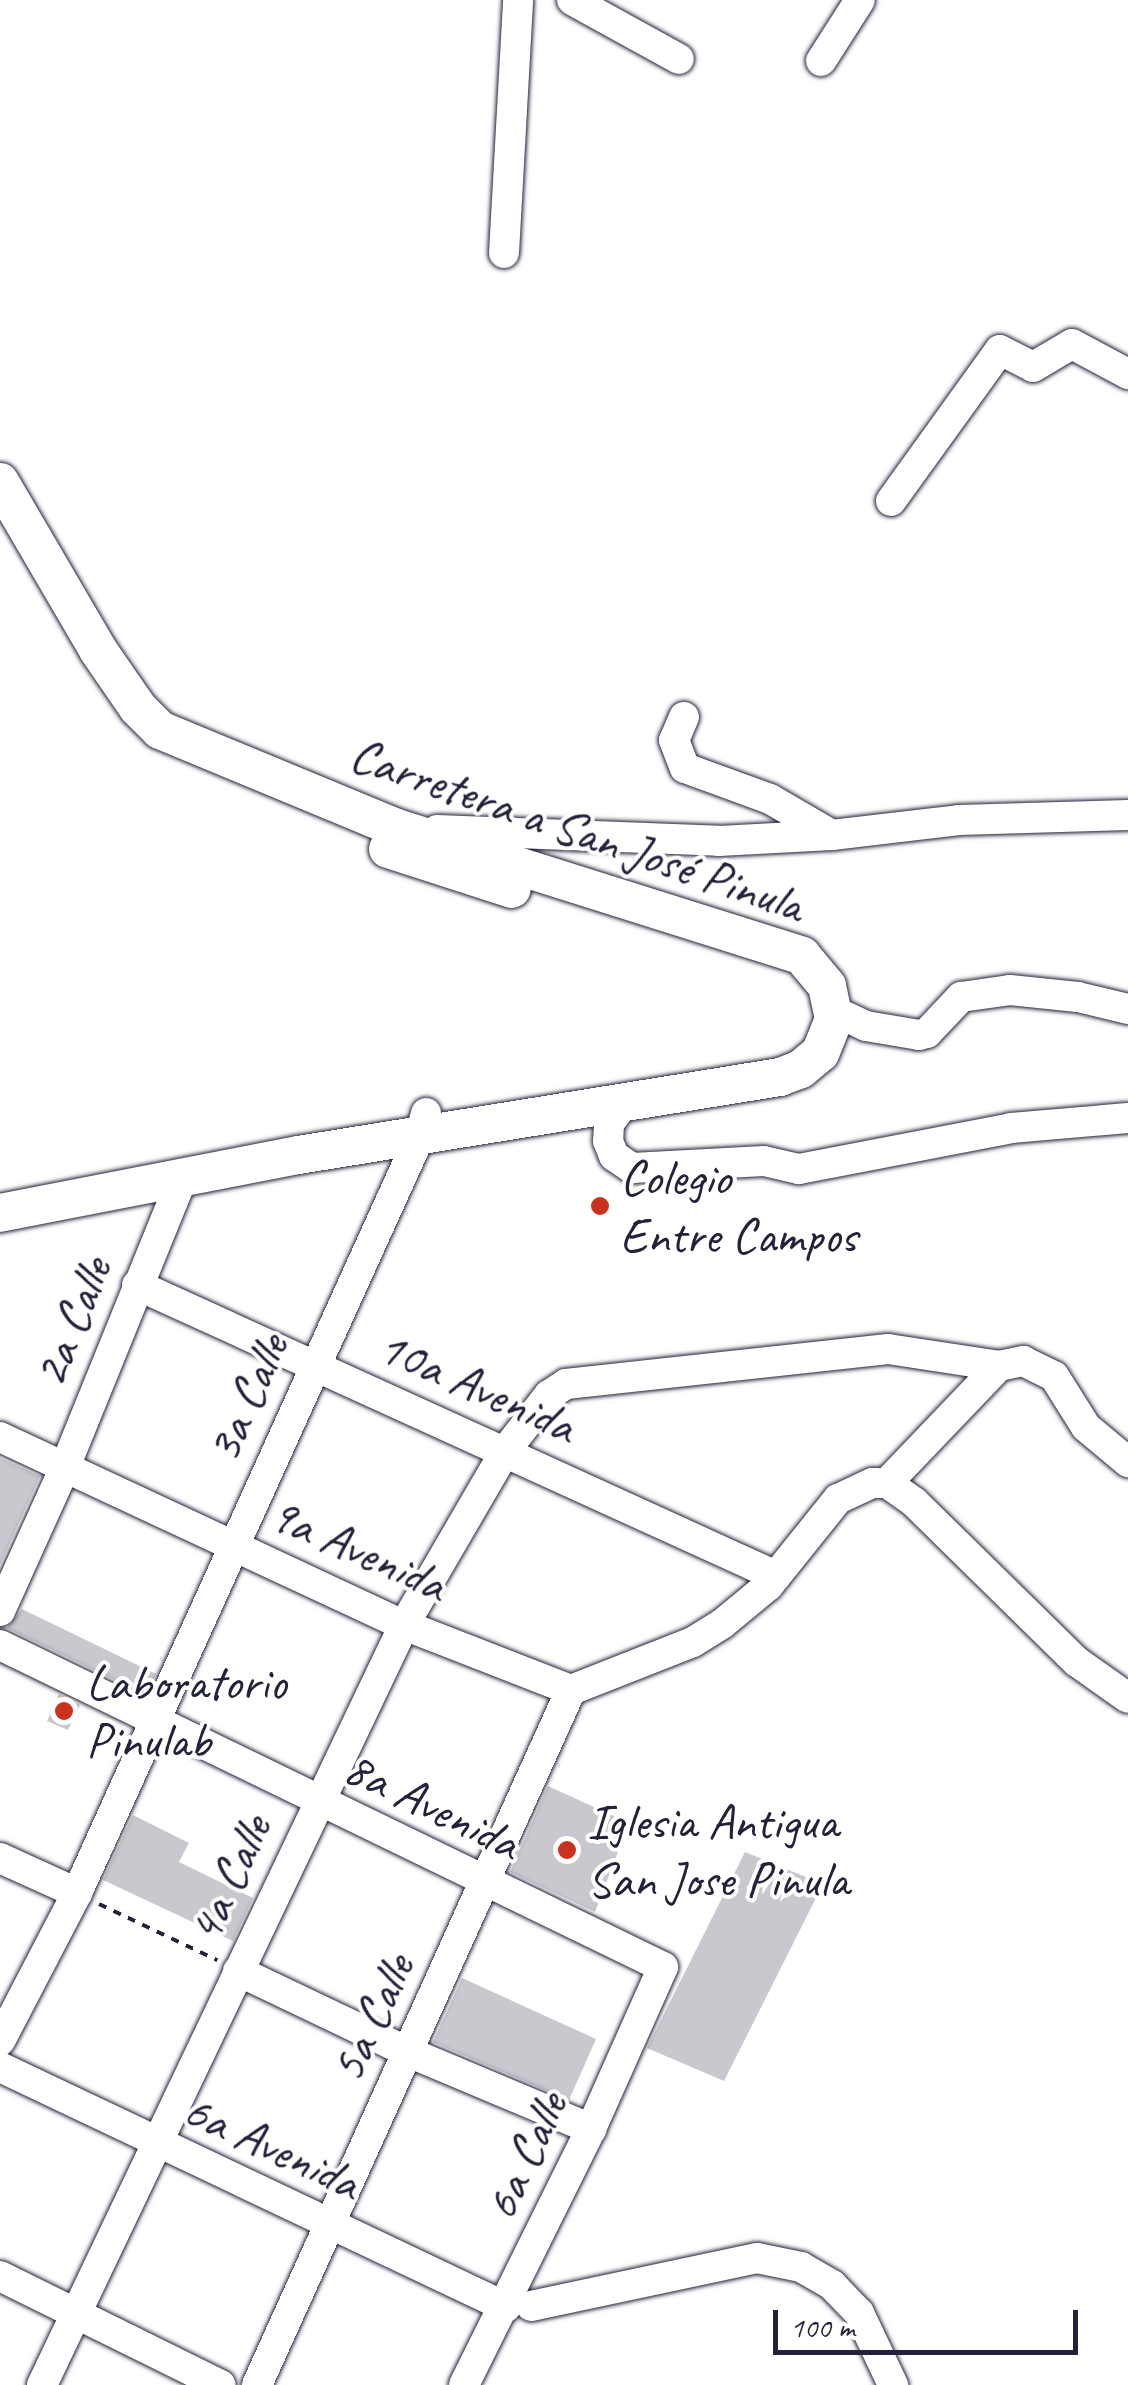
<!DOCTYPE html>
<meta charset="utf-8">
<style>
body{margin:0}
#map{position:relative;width:1128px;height:2385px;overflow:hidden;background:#fff;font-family:Caveat,sans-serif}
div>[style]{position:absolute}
.building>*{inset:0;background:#c8c8cf}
.path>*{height:4px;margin-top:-2px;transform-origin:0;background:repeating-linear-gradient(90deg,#22223b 0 8px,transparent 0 16px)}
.roads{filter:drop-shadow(0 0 2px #22223b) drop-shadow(0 0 2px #22223b)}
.minor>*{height:30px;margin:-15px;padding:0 15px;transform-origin:15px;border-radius:15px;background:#fff}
.major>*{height:38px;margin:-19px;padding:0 19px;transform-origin:19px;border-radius:19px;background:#fff}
.dots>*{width:28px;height:28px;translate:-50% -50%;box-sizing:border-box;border:5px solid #fff;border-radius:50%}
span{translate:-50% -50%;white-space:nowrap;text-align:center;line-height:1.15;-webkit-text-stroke:8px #fff;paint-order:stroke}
.street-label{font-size:50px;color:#22223b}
.poi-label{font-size:50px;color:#22223b}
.left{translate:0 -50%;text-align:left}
.scale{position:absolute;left:773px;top:2310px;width:305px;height:45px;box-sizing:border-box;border:5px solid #22223b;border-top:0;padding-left:12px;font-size:30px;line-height:35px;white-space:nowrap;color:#22223b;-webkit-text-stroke:8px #fff;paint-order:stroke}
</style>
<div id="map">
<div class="building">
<i style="clip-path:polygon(0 1458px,40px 1476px,0 1565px)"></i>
<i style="clip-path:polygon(22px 1609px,156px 1674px,146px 1695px,7px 1628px)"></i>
<i style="clip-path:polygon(59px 1694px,80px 1705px,68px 1730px,47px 1721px)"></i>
<i style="clip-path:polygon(548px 1786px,629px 1823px,595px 1912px,510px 1872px)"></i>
<i style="clip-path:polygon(133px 1815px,189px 1843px,179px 1862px,253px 1898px,233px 1941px,103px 1880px)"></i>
<i style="clip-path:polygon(745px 1852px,823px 1884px,724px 2081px,647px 2048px)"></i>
<i style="clip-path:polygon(462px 1978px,596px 2039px,569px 2100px,433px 2042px)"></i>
</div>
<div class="path">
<i style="left:99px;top:1904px;width:131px;rotate:25.4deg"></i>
</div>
<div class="roads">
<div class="minor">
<i style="left:572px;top:0;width:122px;rotate:28.9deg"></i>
<i style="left:821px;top:61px;width:72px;rotate:-57.4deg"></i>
<i style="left:504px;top:253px;width:253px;rotate:-86.8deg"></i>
<i style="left:891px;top:501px;width:186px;rotate:-54.2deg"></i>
<i style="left:1000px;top:350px;width:37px;rotate:27deg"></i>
<i style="left:1033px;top:367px;width:45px;rotate:-30.5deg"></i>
<i style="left:1072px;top:344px;width:64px;rotate:28.2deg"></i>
<i style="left:684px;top:717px;width:25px;rotate:113deg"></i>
<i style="left:674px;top:740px;width:30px;rotate:69deg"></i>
<i style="left:685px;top:768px;width:90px;rotate:20deg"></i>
<i style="left:770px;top:799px;width:72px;rotate:30.1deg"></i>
<i style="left:437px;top:830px;width:282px;rotate:2.2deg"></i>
<i style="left:719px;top:841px;width:113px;rotate:-3deg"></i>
<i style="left:832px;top:835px;width:128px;rotate:-6.7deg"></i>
<i style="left:959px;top:820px;width:169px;rotate:-1.7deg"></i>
<i style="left:834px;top:1011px;width:35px;rotate:25deg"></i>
<i style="left:866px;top:1026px;width:54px;rotate:9.6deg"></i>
<i style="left:919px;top:1035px;width:8px;rotate:-14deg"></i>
<i style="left:927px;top:1033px;width:50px;rotate:-46.6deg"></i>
<i style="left:961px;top:997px;width:49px;rotate:-8.1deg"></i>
<i style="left:1010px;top:990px;width:68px;rotate:5.9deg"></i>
<i style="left:1078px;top:997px;width:51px;rotate:13.5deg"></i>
<i style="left:624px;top:1103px;width:26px;rotate:126deg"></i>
<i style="left:609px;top:1124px;width:17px;rotate:93deg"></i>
<i style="left:608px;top:1141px;width:16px;rotate:68deg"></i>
<i style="left:614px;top:1156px;width:22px;rotate:34deg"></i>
<i style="left:632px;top:1168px;width:132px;rotate:-3deg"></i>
<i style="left:764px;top:1161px;width:36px;rotate:13deg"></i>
<i style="left:799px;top:1169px;width:216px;rotate:-10.9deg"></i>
<i style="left:1011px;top:1128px;width:117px;rotate:-4.9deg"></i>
<i style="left:137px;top:1285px;width:702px;rotate:24.48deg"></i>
<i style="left:0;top:1437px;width:446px;rotate:25deg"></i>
<i style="left:404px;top:1625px;width:179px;rotate:21.3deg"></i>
<i style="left:887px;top:1483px;width:162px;rotate:-46.3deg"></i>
<i style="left:0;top:1611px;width:158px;rotate:-65.7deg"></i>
<i style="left:65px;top:1467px;width:313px;rotate:-67.9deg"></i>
<i style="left:0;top:1645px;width:737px;rotate:25.9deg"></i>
<i style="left:663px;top:1967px;width:177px;rotate:114deg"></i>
<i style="left:591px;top:2129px;width:286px;rotate:116.4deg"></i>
<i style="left:571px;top:1690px;width:131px;rotate:-21.5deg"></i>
<i style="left:693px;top:1642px;width:34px;rotate:-32deg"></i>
<i style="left:722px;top:1624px;width:60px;rotate:-39.6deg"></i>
<i style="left:768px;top:1586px;width:112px;rotate:-51.2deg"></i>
<i style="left:838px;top:1499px;width:38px;rotate:-25deg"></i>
<i style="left:873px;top:1483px;width:14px"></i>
<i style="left:887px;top:1483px;width:33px;rotate:35deg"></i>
<i style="left:914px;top:1502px;width:228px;rotate:44.5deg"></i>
<i style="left:1077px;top:1662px;width:62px;rotate:35.2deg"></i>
<i style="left:0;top:1858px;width:85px;rotate:24.4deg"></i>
<i style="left:238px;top:1971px;width:188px;rotate:25.5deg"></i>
<i style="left:408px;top:2052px;width:199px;rotate:22.8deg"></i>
<i style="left:0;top:2041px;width:167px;rotate:-62.5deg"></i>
<i style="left:77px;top:1893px;width:829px;rotate:-65.63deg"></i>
<i style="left:419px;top:1138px;width:26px;rotate:-74deg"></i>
<i style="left:0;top:2067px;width:560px;rotate:25.38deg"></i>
<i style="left:0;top:2276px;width:246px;rotate:26.3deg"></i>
<i style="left:531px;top:2306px;width:231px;rotate:-12deg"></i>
<i style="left:757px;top:2258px;width:45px;rotate:11.6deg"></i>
<i style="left:801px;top:2267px;width:36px;rotate:30deg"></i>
<i style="left:832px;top:2285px;width:39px;rotate:46deg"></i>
<i style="left:859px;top:2313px;width:80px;rotate:64.7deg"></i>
<i style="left:42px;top:2385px;width:842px;rotate:-64.53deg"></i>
<i style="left:404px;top:1625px;width:203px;rotate:-59.8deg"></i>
<i style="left:506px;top:1450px;width:70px;rotate:-52deg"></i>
<i style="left:549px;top:1395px;width:20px;rotate:-33deg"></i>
<i style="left:566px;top:1384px;width:324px;rotate:-6.2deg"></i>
<i style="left:888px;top:1349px;width:112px;rotate:8.7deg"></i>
<i style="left:999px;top:1366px;width:25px;rotate:-12deg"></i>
<i style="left:1023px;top:1361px;width:34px;rotate:26deg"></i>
<i style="left:1054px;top:1376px;width:60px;rotate:57.9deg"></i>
<i style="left:1086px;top:1427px;width:55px;rotate:39.8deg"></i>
<i style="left:257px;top:2385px;width:763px;rotate:-65.69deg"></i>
</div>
<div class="major">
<i style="left:0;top:482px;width:194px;rotate:59.7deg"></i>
<i style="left:98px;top:650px;width:70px;rotate:55.4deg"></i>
<i style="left:138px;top:708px;width:31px;rotate:45deg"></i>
<i style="left:160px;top:730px;width:253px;rotate:22.5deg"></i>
<i style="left:394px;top:827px;width:428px;rotate:17.5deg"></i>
<i style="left:802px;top:956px;width:39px;rotate:50deg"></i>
<i style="left:827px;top:986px;width:34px;rotate:78deg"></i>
<i style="left:834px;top:1019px;width:37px;rotate:112deg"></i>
<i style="left:820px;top:1053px;width:25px;rotate:140deg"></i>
<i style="left:801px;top:1069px;width:22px;rotate:159deg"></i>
<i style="left:780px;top:1077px;width:488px;rotate:170.8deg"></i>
<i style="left:298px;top:1155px;width:304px;rotate:169deg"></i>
<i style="left:388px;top:849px;width:130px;rotate:17.9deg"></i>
</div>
</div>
<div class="dots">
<i style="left:600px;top:1206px;background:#c8321e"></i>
<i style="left:64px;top:1711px;background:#c8321e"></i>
<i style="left:567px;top:1850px;background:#c8321e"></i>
</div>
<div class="street-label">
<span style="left:577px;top:830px;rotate:19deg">Carretera a San José Pinula</span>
<span style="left:72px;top:1322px;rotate:-68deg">2a Calle</span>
<span style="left:477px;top:1386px;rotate:24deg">10a Avenida</span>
<span style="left:247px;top:1398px;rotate:-66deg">3a Calle</span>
<span style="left:358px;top:1549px;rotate:24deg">9a Avenida</span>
<span style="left:432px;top:1805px;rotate:26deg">8a Avenida</span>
<span style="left:229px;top:1879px;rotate:-65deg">4a Calle</span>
<span style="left:372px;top:2018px;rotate:-65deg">5a Calle</span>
<span style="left:272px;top:2146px;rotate:25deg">6a Avenida</span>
<span style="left:525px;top:2156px;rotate:-65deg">6a Calle</span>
</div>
<div class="poi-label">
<span class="left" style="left:620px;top:1206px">Colegio<br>Entre Campos</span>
<span class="left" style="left:86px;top:1711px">Laboratorio<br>Pinulab</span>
<span class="left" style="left:587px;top:1850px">Iglesia Antigua<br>San Jose Pinula</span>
</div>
<div class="scale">100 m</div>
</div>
